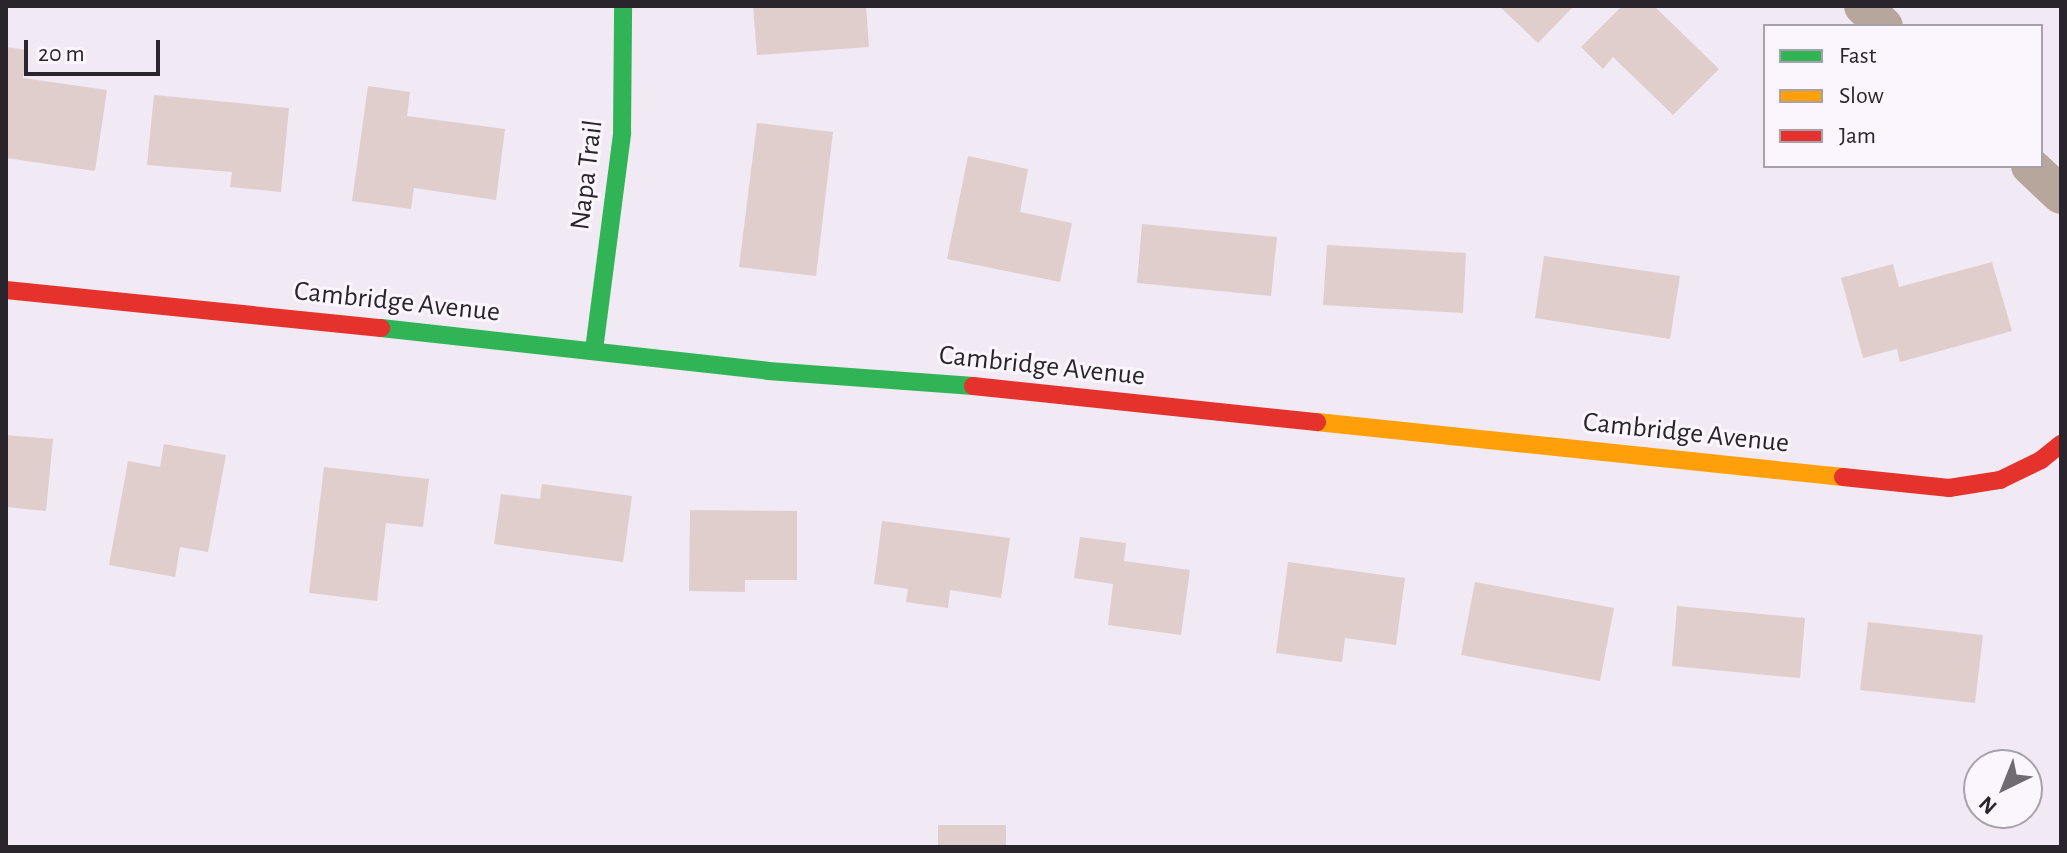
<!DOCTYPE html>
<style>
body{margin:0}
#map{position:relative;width:2067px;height:853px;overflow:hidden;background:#f1e9f4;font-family:"Alegreya Sans",sans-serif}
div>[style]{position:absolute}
.building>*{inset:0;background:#e0cecd}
.street>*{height:38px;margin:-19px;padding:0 19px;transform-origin:19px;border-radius:19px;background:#b6a69b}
.fast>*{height:18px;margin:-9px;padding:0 9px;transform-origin:9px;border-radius:9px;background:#30b455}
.slow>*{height:18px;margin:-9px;padding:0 9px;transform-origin:9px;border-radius:9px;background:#ff9f0a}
.jam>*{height:18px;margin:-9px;padding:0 9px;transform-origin:9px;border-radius:9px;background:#e5322d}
span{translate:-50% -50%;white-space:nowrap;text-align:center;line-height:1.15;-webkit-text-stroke:6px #fbf5fd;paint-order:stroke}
.street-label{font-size:28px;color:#2a252d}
.frame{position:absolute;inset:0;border:8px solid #2a252d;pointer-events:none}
.legend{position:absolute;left:1763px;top:24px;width:280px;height:144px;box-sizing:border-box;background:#fbf5fd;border:2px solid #a7a2aa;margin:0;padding:10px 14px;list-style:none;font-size:24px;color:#2a252d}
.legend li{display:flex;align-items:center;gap:16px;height:40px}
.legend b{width:40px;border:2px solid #a7a2aa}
.north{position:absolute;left:1963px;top:749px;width:80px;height:80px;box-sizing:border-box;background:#fbf5fd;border:2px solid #a7a2aa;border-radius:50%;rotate:223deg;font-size:22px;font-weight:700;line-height:32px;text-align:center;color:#2a252d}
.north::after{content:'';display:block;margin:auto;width:28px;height:36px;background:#706a73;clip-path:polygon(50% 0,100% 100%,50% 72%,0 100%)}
.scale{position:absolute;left:24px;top:40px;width:136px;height:36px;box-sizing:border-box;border:4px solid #2a252d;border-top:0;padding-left:10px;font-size:24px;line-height:28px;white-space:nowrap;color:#2a252d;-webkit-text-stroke:6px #fbf5fd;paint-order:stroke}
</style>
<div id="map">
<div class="building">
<i style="clip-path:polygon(753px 6px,866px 6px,869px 47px,757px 55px)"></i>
<i style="clip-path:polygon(1499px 6px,1574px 6px,1538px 43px)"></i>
<i style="clip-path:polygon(1622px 6px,1654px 6px,1719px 69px,1673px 115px,1613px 57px,1603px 69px,1581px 47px)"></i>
<i style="clip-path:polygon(6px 47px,27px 50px,23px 78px,107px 90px,95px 171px,6px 158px)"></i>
<i style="clip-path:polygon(368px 86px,410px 92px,407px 116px,505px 129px,496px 200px,414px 188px,411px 209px,352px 201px)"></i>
<i style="clip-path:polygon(154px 95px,289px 108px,281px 192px,230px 187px,232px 172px,147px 165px)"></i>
<i style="clip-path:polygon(757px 123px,833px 132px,816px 276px,739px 267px)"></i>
<i style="clip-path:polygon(968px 156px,1028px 169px,1020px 212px,1072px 223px,1060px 282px,947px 259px)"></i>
<i style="clip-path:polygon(1142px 224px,1277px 237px,1271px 296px,1137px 283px)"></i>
<i style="clip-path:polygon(1327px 245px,1466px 253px,1463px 313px,1323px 305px)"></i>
<i style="clip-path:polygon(1544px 256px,1680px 276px,1670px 339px,1535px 318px)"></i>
<i style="clip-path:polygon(1992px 262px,2012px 331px,1900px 362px,1897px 349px,1863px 358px,1841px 278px,1893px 264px,1899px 287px)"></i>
<i style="clip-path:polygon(6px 435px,53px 439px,46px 511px,6px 507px)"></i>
<i style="clip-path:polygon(164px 444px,226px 455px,208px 552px,180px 547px,175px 577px,109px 565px,128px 461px,160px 467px)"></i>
<i style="clip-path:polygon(324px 467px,429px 479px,423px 527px,386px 523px,377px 601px,309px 593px)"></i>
<i style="clip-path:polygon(542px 484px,632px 496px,623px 562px,494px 544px,501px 494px,540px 499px)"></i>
<i style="clip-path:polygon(690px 510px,797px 511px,797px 580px,745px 580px,745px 592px,689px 591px)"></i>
<i style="clip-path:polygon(882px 521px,1010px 538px,1001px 598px,950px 590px,948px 608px,906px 602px,908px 589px,874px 584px)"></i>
<i style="clip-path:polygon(1080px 537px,1126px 543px,1124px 561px,1190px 570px,1181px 635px,1108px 625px,1113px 584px,1074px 578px)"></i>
<i style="clip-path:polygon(1288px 562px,1405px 578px,1396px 645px,1345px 638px,1342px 662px,1276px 653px)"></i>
<i style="clip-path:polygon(1475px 582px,1614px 608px,1600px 681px,1461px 655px)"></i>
<i style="clip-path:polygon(1677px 606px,1805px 618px,1800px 678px,1672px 666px)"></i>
<i style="clip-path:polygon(1868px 622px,1983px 635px,1975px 703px,1860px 690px)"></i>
<i style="clip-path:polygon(938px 825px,1006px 825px,1006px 847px,938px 847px)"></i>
</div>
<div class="street">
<i style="left:1863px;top:6px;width:29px;rotate:44deg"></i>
<i style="left:2030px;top:166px;width:42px;rotate:43.1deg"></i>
</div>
<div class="fast">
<i style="left:381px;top:328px;width:389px;rotate:6.3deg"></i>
<i style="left:768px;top:371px;width:206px;rotate:4.2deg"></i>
<i style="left:594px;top:350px;width:219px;rotate:-82.6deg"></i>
<i style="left:622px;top:133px;width:127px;rotate:-89.5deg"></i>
</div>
<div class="slow">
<i style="left:1317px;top:422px;width:529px;rotate:5.97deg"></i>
</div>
<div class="jam">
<i style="left:6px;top:290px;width:377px;rotate:5.8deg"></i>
<i style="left:973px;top:386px;width:346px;rotate:6deg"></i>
<i style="left:1843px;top:477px;width:107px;rotate:5.9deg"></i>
<i style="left:1949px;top:488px;width:52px;rotate:-8.9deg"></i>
<i style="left:2000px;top:480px;width:46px;rotate:-26deg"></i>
<i style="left:2041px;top:460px;width:26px;rotate:-39deg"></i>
</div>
<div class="street-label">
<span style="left:587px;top:175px;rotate:-83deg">Napa Trail</span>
<span style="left:397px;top:302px;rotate:6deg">Cambridge Avenue</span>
<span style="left:1042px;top:366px;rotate:6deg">Cambridge Avenue</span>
<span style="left:1686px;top:433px;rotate:6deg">Cambridge Avenue</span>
</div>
<div class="frame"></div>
<ul class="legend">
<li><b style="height:10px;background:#30b455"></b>Fast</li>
<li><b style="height:10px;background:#ff9f0a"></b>Slow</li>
<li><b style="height:10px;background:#e5322d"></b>Jam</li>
</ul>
<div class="north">N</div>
<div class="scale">20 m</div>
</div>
